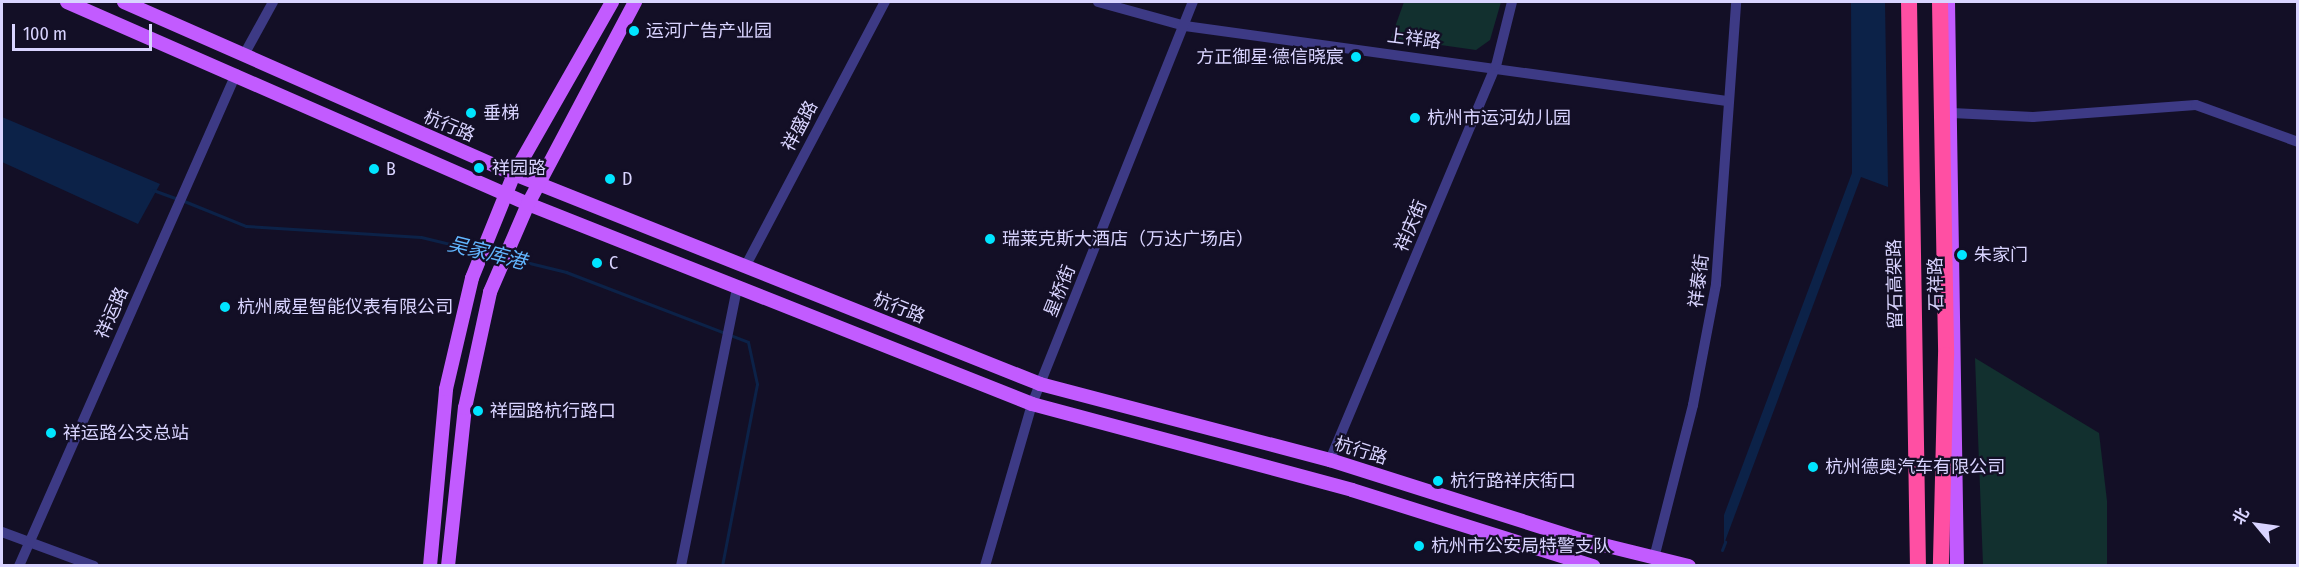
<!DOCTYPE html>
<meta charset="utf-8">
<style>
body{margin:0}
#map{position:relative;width:2299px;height:567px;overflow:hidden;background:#130f26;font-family:"Fira Sans Condensed","Noto Sans SC",sans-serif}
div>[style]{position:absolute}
.green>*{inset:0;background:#12302f}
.water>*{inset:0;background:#0c2248}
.stream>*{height:3px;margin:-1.5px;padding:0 1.5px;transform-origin:1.5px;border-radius:1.5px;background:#0c2248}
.minor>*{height:10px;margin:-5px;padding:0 5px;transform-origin:5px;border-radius:5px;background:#3d3a85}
.major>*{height:14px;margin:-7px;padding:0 7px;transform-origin:7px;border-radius:7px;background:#c25bff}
.highway>*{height:16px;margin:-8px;padding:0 8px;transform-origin:8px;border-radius:8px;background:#ff4fa3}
.dots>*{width:16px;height:16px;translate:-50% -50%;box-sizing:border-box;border:3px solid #130f26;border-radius:50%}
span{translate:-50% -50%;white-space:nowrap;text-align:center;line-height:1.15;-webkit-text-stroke:4.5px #130f26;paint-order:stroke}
.poi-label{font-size:18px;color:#d9d4ff}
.left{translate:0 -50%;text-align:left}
.right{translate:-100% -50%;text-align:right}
.street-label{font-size:18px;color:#d9d4ff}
.water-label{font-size:20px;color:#62b6ff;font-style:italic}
.frame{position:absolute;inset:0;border:3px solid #d9d4ff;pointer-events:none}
.north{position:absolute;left:2227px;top:495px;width:60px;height:60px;-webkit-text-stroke:4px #130f26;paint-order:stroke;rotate:299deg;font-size:16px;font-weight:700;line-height:24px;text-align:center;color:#d9d4ff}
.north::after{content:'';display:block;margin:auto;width:21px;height:27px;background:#d9d4ff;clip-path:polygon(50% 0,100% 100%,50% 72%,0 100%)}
.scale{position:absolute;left:12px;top:24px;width:140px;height:27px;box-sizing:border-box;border:3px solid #d9d4ff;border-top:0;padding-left:8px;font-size:18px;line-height:21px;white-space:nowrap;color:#d9d4ff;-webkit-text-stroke:4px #130f26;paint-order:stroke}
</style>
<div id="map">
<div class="green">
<i style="clip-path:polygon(1404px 2px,1501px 2px,1490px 40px,1476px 50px,1391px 38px)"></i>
<i style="clip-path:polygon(1975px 358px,2099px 433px,2107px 501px,2107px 565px,1983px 565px)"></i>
</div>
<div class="water">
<i style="clip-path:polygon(1851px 2px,1885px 2px,1888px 187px,1861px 177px,1724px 544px,1724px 515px,1852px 173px)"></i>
<i style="clip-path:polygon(2px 117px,160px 184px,138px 224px,2px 162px)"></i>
</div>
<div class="stream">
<i style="left:153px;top:190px;width:27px;rotate:20deg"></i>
<i style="left:184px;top:201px;width:67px;rotate:22deg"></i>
<i style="left:246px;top:226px;width:175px;rotate:3.6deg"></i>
<i style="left:421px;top:237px;width:60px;rotate:13.6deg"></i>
<i style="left:486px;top:252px;width:15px;rotate:16deg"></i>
<i style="left:509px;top:258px;width:59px;rotate:13.8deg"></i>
<i style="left:566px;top:272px;width:195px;rotate:21deg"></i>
<i style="left:748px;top:342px;width:43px;rotate:77.9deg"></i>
<i style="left:757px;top:384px;width:185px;rotate:100.9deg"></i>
<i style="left:1722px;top:550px;width:9px;rotate:-69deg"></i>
</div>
<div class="minor">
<i style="left:1098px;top:2px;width:90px;rotate:15.4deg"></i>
<i style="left:1185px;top:26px;width:547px;rotate:7.88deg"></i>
<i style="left:245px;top:53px;width:58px;rotate:-61.2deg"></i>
<i style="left:1952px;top:113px;width:81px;rotate:2.8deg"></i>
<i style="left:2033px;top:117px;width:163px;rotate:-4.2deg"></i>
<i style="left:2196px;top:105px;width:109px;rotate:19.9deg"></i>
<i style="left:745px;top:267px;width:300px;rotate:-62.2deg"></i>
<i style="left:1330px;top:460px;width:428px;rotate:-67.2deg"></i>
<i style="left:1496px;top:66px;width:66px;rotate:-76deg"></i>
<i style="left:2px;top:532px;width:98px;rotate:20.3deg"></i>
<i style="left:1654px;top:558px;width:158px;rotate:-75.7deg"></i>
<i style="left:1693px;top:405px;width:123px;rotate:-79.2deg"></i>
<i style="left:1716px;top:284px;width:283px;rotate:-85.9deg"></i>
<i style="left:19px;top:566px;width:538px;rotate:-66.2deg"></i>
<i style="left:681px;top:566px;width:283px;rotate:-78.6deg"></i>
<i style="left:985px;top:566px;width:169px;rotate:-73.8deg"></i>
<i style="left:1032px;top:404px;width:433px;rotate:-68.2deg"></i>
</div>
<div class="major">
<i style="left:67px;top:2px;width:503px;rotate:23.66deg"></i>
<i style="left:528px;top:204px;width:542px;rotate:21.64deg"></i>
<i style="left:1032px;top:404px;width:331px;rotate:15deg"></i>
<i style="left:1352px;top:490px;width:253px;rotate:17.5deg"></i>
<i style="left:124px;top:2px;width:426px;rotate:23.8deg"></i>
<i style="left:514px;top:174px;width:566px;rotate:21.76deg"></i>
<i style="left:1040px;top:384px;width:300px;rotate:14.7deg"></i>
<i style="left:1330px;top:460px;width:261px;rotate:17.6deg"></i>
<i style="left:1579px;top:539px;width:113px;rotate:13.8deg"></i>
<i style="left:1948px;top:2px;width:564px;rotate:89.09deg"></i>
<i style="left:430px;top:566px;width:178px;rotate:-84.8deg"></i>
<i style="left:446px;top:389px;width:114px;rotate:-76.8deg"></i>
<i style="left:472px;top:278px;width:112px;rotate:-68deg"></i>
<i style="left:514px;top:174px;width:198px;rotate:-60.3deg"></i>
<i style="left:448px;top:566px;width:159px;rotate:-83.9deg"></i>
<i style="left:465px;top:408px;width:119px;rotate:-77.8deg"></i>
<i style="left:490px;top:292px;width:96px;rotate:-66.6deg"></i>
<i style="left:528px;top:204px;width:229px;rotate:-62.1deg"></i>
</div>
<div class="highway">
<i style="left:1909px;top:2px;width:564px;rotate:89.09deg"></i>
<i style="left:1940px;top:2px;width:353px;rotate:89deg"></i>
<i style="left:1946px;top:355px;width:211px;rotate:91.4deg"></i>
</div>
<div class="dots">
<i style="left:634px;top:31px;background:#00e5ff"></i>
<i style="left:1356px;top:57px;background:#00e5ff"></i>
<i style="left:471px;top:113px;background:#00e5ff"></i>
<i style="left:1415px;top:118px;background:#00e5ff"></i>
<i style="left:479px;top:168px;background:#00e5ff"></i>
<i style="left:374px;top:169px;background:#00e5ff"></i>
<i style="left:610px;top:179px;background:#00e5ff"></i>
<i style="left:990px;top:239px;background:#00e5ff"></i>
<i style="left:1962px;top:255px;background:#00e5ff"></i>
<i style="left:597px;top:263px;background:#00e5ff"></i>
<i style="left:225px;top:307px;background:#00e5ff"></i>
<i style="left:478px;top:411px;background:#00e5ff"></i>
<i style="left:51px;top:433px;background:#00e5ff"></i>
<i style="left:1813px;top:467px;background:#00e5ff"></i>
<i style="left:1438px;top:481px;background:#00e5ff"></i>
<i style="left:1419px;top:546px;background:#00e5ff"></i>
</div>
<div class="poi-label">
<span class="left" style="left:646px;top:31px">运河广告产业园</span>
<span class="right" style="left:1344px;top:57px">方正御星·德信晓宸</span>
<span class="left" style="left:483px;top:113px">垂梯</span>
<span class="left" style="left:1427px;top:118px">杭州市运河幼儿园</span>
<span class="left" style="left:492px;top:168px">祥园路</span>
<span class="left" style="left:386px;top:169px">B</span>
<span class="left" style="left:622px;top:179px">D</span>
<span class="left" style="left:1002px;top:239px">瑞莱克斯大酒店（万达广场店）</span>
<span class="left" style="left:1974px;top:255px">朱家门</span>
<span class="left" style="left:609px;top:263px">C</span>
<span class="left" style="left:237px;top:307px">杭州威星智能仪表有限公司</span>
<span class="left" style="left:490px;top:411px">祥园路杭行路口</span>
<span class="left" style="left:63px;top:433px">祥运路公交总站</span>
<span class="left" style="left:1825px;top:467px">杭州德奥汽车有限公司</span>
<span class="left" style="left:1450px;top:481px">杭行路祥庆街口</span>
<span class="left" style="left:1431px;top:546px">杭州市公安局特警支队</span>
</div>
<div class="street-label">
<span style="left:1414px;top:39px;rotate:7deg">上祥路</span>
<span style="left:449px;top:126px;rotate:23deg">杭行路</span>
<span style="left:800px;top:126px;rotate:-62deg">祥盛路</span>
<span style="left:1411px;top:226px;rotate:-67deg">祥庆街</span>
<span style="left:1699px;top:281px;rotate:-83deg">祥泰街</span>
<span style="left:1895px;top:284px;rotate:-91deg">留石高架路</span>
<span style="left:1936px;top:284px;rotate:-91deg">石祥路</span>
<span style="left:1060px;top:291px;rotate:-68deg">星桥街</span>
<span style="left:899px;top:308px;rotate:22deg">杭行路</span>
<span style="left:112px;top:313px;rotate:-66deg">祥运路</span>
<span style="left:1361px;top:451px;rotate:17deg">杭行路</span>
</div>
<div class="water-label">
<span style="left:487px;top:253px;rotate:14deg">吴家库港</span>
</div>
<div class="frame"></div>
<div class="north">北</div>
<div class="scale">100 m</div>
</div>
